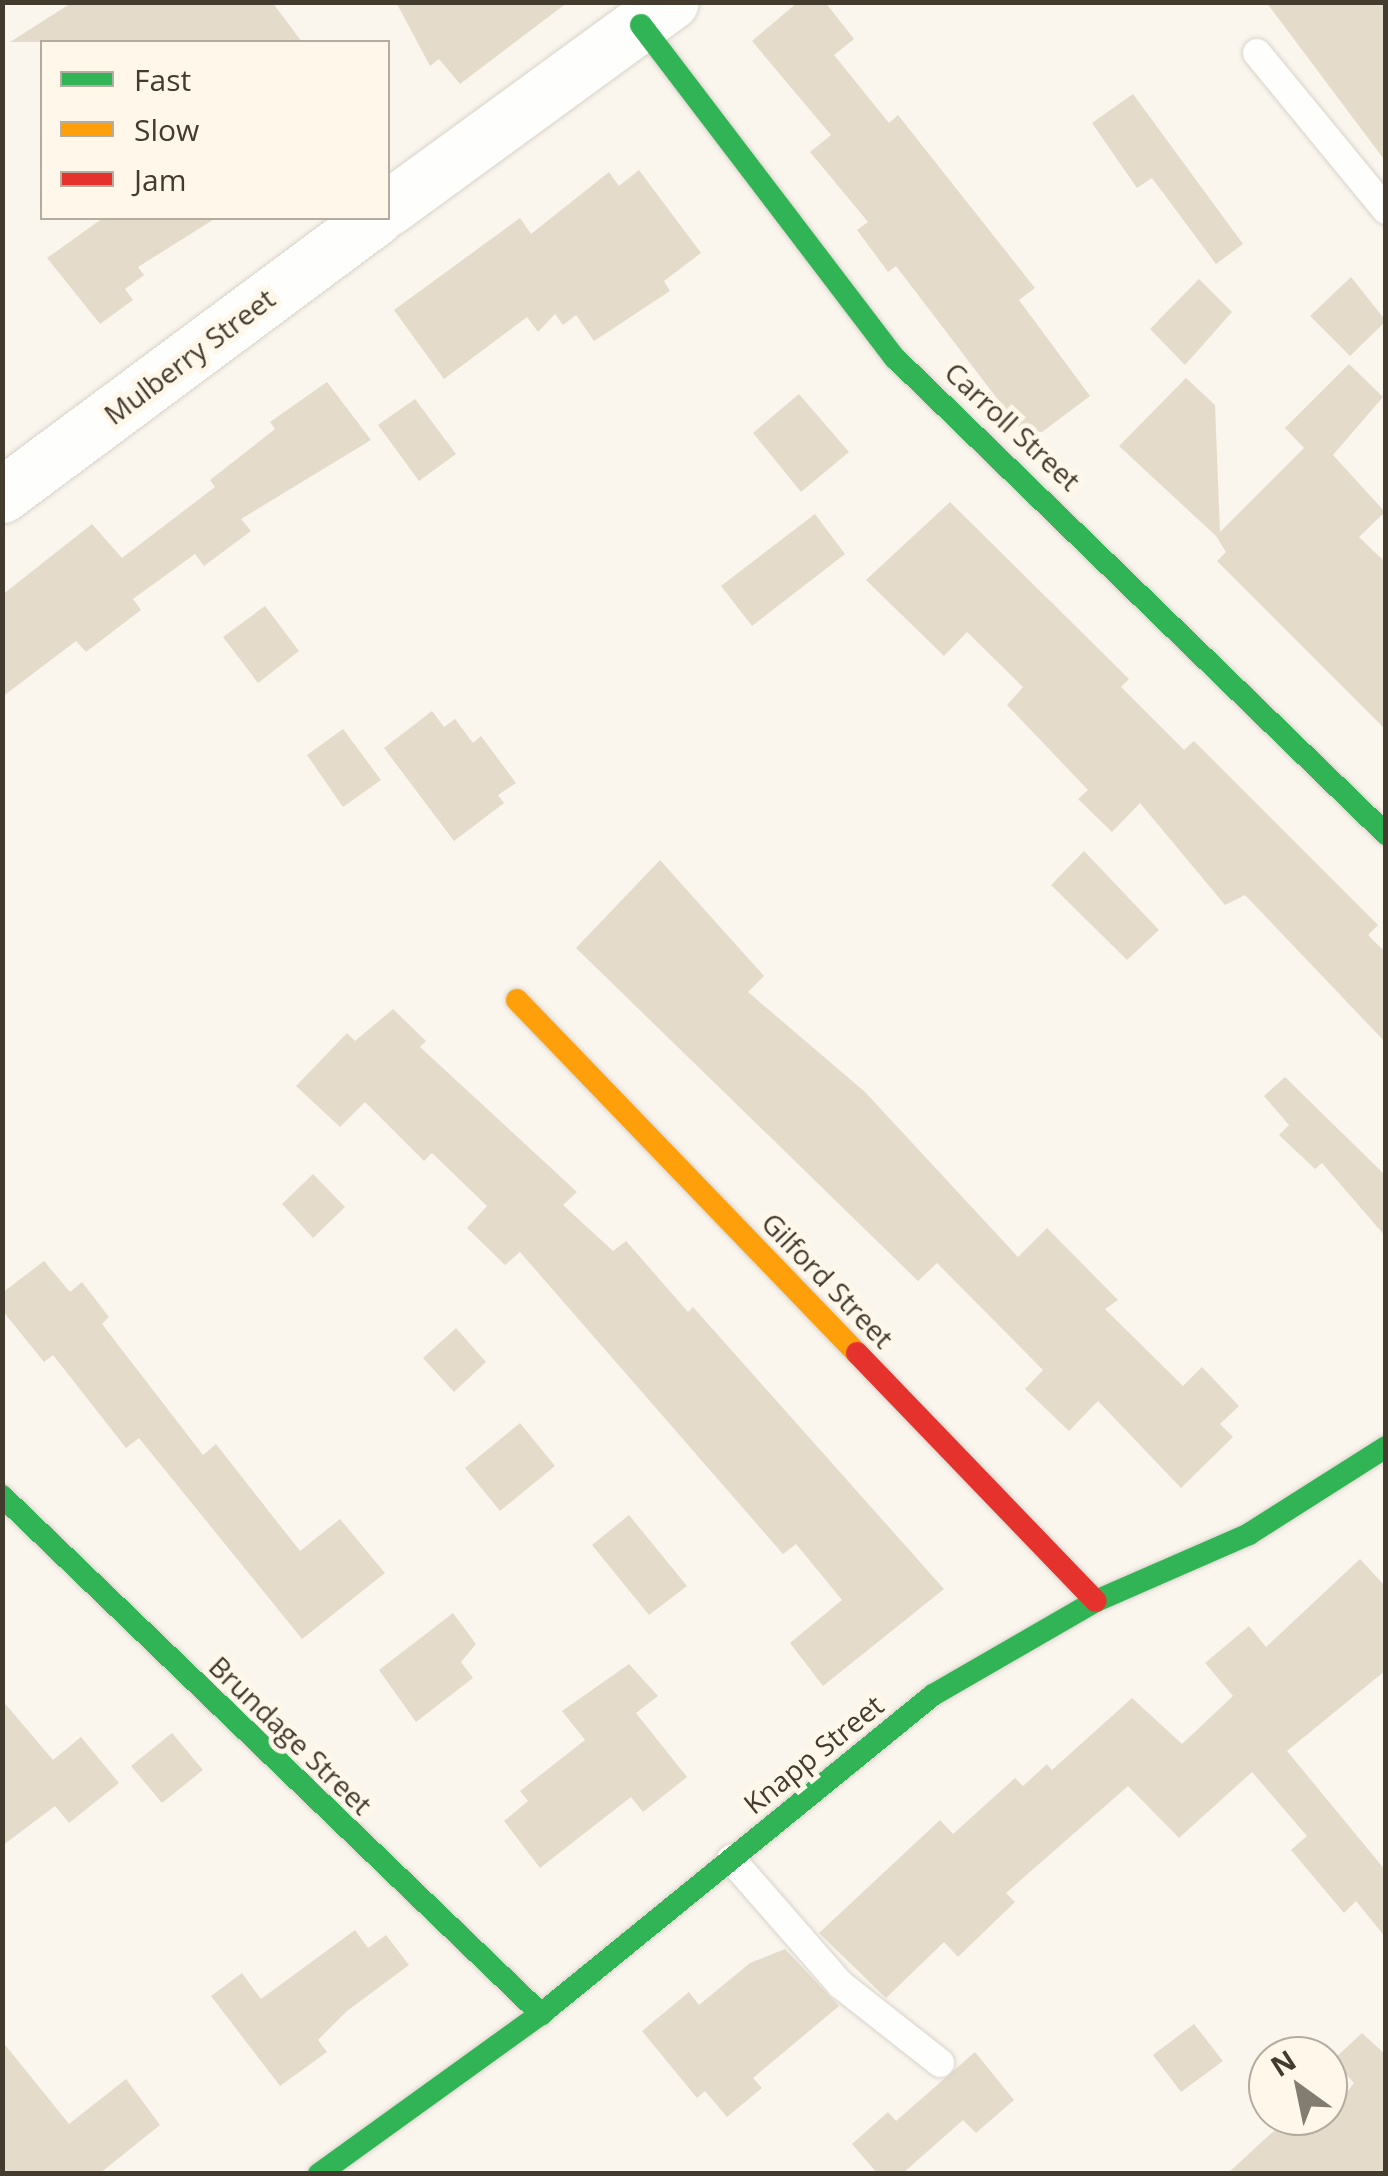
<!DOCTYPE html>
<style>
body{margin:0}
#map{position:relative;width:1388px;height:2176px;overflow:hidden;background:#faf6ee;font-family:"Open Sans",sans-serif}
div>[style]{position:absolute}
.building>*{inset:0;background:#e4dbca}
.roads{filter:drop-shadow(0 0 2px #d9d3ca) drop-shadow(0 0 2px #d9d3ca)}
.lane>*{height:28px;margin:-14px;padding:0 14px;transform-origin:14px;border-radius:14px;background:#fefefc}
.street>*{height:55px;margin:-27.5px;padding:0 27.5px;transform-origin:27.5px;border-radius:27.5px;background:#fefefc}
.fast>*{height:22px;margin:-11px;padding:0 11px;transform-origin:11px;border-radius:11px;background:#30b455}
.slow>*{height:22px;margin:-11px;padding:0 11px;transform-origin:11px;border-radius:11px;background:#ff9f0a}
.jam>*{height:22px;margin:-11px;padding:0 11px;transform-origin:11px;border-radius:11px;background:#e5322d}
span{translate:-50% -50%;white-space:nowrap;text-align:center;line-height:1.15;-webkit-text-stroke:10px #fef7ea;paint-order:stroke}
.street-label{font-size:28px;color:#423b2e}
.frame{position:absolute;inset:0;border:5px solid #423b2e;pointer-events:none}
.legend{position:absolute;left:40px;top:40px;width:350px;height:180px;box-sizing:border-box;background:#fef7ea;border:2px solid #b3ac9f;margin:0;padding:12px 18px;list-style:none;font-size:30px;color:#423b2e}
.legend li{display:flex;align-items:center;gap:20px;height:50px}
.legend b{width:50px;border:2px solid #b3ac9f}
.north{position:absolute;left:1248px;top:2036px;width:100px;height:100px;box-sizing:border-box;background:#fef7ea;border:2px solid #b3ac9f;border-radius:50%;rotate:327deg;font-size:28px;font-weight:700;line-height:40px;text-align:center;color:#423b2e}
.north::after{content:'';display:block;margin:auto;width:35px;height:45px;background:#827c71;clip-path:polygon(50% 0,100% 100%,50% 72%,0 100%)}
</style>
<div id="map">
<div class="building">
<i style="clip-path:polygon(73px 2px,272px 2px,302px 42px,10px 42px)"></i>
<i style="clip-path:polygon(396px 2px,568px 2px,460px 84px,439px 59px,430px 66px)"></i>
<i style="clip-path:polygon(798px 2px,825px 2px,854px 39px,834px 55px,889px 123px,898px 115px,1035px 288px,1019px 300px,1090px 396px,1042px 432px,1021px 430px,896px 266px,888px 272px,857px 230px,868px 222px,810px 152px,831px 135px,752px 41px)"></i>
<i style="clip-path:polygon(1266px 2px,1386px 2px,1386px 162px)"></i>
<i style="clip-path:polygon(1133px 94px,1243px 244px,1216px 264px,1152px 178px,1137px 188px,1092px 123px)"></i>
<i style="clip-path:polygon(639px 170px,701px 253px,664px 281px,670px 291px,594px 341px,576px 315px,563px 325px,555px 314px,538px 332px,527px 317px,444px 379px,394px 310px,520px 218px,531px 234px,609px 172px,619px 186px)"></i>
<i style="clip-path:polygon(103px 218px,216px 218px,138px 267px,144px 275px,125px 289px,133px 300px,100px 324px,47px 258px)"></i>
<i style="clip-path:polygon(1351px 277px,1386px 321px,1350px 356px,1310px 316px)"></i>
<i style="clip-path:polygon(1199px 279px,1232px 312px,1185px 365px,1150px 329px)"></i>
<i style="clip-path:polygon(1349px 364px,1383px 397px,1333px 455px,1385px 512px,1359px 537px,1386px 563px,1386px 730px,1217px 561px,1226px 552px,1216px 536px,1119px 446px,1186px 378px,1215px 405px,1220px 532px,1304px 448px,1285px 428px)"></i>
<i style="clip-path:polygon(327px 382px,371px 440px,241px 519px,251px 531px,204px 566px,195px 554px,133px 599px,141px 610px,86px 652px,76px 641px,2px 697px,2px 595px,92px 524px,122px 558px,215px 487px,210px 480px,275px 429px,270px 422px)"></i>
<i style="clip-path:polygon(799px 394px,849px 452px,801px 492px,753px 433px)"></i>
<i style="clip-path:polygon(415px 399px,456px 454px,419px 481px,378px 425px)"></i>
<i style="clip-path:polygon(950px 502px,1129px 679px,1121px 687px,1184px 750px,1194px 741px,1378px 925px,1368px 935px,1386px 953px,1386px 1043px,1245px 895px,1225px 905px,1140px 803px,1112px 832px,1078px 799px,1088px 790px,1007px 705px,1023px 687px,967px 632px,944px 656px,866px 580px)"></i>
<i style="clip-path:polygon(815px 514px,845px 554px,752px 626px,721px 586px)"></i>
<i style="clip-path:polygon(265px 606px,299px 651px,258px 683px,223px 637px)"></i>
<i style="clip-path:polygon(432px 711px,444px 727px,455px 719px,473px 743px,481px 736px,516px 783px,498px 795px,504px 803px,454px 841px,384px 748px)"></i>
<i style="clip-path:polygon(343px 729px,381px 780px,343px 807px,307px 755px)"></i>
<i style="clip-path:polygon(1084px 851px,1159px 930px,1127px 960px,1051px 885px)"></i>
<i style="clip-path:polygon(660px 860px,764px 976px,748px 992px,865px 1092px,1018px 1257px,1047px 1228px,1118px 1300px,1105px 1309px,1183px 1386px,1202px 1367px,1239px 1406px,1220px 1424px,1233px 1437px,1181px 1488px,1098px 1401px,1069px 1431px,1025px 1389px,1043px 1370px,937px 1263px,918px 1281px,576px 948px)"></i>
<i style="clip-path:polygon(393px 1009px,426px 1041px,420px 1047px,577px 1192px,563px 1205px,613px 1251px,626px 1241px,688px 1312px,693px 1307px,944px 1589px,823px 1686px,790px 1643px,842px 1600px,796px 1544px,783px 1554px,520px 1252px,505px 1265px,467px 1228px,487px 1206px,432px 1153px,424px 1161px,365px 1102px,340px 1127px,296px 1086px,347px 1033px,355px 1041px)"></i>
<i style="clip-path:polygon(1285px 1077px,1386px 1176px,1386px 1237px,1322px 1163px,1315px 1169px,1279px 1135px,1289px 1125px,1264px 1096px)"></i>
<i style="clip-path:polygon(313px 1174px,345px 1207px,313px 1238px,282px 1204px)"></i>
<i style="clip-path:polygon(44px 1261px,70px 1292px,82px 1282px,109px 1317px,102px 1324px,203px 1455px,216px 1444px,300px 1551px,340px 1519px,385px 1573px,302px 1639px,139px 1438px,126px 1448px,53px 1355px,44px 1362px,2px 1310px,2px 1293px)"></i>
<i style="clip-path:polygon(456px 1328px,486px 1362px,454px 1392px,423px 1358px)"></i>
<i style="clip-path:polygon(520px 1423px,555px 1466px,500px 1511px,465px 1468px)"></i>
<i style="clip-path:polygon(629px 1515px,687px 1586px,649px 1615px,592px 1545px)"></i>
<i style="clip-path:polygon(1360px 1559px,1386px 1587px,1386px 1670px,1287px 1751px,1386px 1871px,1386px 1938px,1356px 1901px,1344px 1913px,1291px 1850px,1307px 1836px,1252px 1772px,1179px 1838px,1128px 1786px,1006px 1893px,1015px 1902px,958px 1957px,944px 1942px,886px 1998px,819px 1933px,940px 1820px,953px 1834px,1015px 1778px,1023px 1786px,1047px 1764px,1052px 1770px,1132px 1698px,1182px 1744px,1233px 1696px,1205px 1663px,1249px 1626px,1266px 1647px)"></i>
<i style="clip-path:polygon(453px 1613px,476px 1644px,461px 1662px,473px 1678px,416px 1722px,379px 1670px)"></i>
<i style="clip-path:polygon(629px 1664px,658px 1696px,636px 1713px,687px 1777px,643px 1812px,631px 1797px,540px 1868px,504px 1821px,528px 1801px,520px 1791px,585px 1740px,562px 1711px)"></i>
<i style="clip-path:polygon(2px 1700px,53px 1760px,81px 1737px,119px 1783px,69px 1823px,55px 1806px,2px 1846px)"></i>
<i style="clip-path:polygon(172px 1733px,203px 1770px,162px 1803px,131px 1766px)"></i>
<i style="clip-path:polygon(355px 1930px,368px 1948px,386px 1935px,409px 1965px,347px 2011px,318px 2040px,327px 2052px,280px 2086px,211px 1996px,242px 1973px,261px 1999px)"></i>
<i style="clip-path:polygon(785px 1949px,839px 2006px,753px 2078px,762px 2088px,727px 2117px,705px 2091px,697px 2098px,642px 2031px,689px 1992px,699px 2005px,750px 1963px)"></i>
<i style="clip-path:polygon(1194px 2024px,1223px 2061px,1181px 2092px,1153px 2055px)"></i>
<i style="clip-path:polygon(1362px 2033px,1386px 2055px,1386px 2174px,1227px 2174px,1290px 2116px,1328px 2116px,1354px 2083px,1333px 2060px)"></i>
<i style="clip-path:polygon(2px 2041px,69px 2124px,126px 2079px,160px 2125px,99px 2174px,2px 2174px)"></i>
<i style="clip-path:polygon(975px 2052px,1014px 2100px,976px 2133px,963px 2120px,902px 2174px,878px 2174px,852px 2144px,888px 2112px,896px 2121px)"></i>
</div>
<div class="roads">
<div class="lane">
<i style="left:1257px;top:53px;width:203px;rotate:50.6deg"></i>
<i style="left:731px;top:1859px;width:167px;rotate:48.9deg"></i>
<i style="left:841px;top:1985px;width:126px;rotate:38.2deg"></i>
</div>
<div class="street">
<i style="left:388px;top:208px;width:350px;rotate:-36.1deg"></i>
<i style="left:2px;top:495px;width:465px;rotate:-36.6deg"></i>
</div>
<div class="fast">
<i style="left:641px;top:25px;width:419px;rotate:52.7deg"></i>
<i style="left:895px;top:358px;width:684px;rotate:44.11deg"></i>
<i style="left:2px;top:1496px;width:748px;rotate:43.86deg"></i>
<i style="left:319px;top:2174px;width:274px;rotate:-35.8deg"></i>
<i style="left:541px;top:2014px;width:505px;rotate:-39.14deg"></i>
<i style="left:933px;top:1695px;width:188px;rotate:-30deg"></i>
<i style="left:1096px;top:1601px;width:167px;rotate:-23.6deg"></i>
<i style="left:1249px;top:1534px;width:162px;rotate:-32.4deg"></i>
</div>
<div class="slow">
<i style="left:517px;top:1000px;width:490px;rotate:46.1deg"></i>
</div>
<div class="jam">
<i style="left:857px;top:1353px;width:344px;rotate:46.1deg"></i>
</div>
</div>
<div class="street-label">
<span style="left:189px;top:356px;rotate:-37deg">Mulberry Street</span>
<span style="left:1013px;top:426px;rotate:43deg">Carroll Street</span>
<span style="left:828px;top:1280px;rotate:46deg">Gilford Street</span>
<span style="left:291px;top:1735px;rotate:44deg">Brundage Street</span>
<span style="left:813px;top:1754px;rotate:-39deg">Knapp Street</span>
</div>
<div class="frame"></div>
<ul class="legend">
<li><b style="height:12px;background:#30b455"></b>Fast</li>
<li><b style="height:12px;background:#ff9f0a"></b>Slow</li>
<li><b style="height:12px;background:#e5322d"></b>Jam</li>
</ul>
<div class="north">N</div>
</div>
